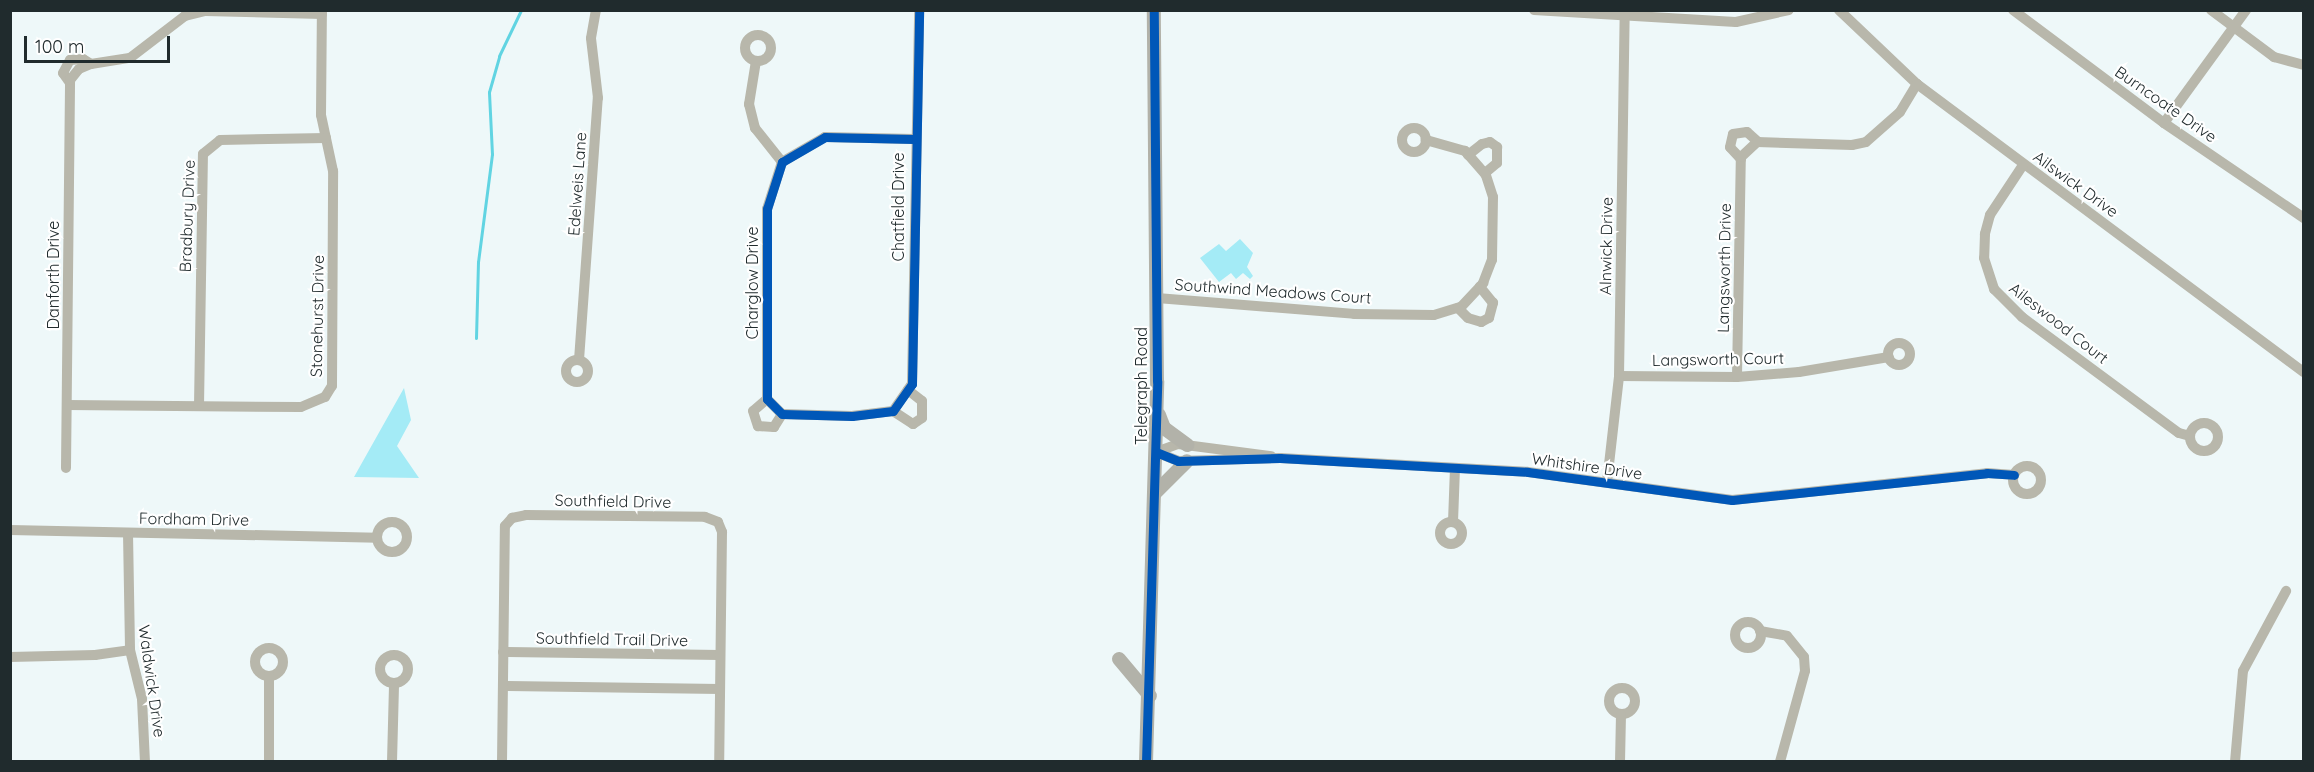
<!DOCTYPE html>
<style>
body{margin:0}
#map{position:relative;width:2314px;height:772px;overflow:hidden;background:#eef8f9;font-family:Quicksand,sans-serif}
div>[style]{position:absolute}
.green>*{inset:0;background:#a4ebf6}
.stream>*{height:3px;margin:-1.5px;padding:0 1.5px;transform-origin:1.5px;border-radius:1.5px;background:#61d4e2}
.minor>*{height:10px;margin:-5px;padding:0 5px;transform-origin:5px;border-radius:5px;background:#b8b7ab}
.minor>.ring{margin:-5px;padding:0;box-sizing:content-box;background:none;border:10px solid #b8b7ab;border-radius:50%}
.major>*{height:14px;margin:-7px;padding:0 7px;transform-origin:7px;border-radius:7px;background:#b2b2a9}
.cycleway>*{height:9px;margin:-4.5px;padding:0 4.5px;transform-origin:4.5px;border-radius:4.5px;background:#0057b8}
span{translate:-50% -50%;white-space:nowrap;text-align:center;line-height:1.15;-webkit-text-stroke:4.5px #fff;paint-order:stroke}
.street-label{font-size:16px;color:#202b2d}
.frame{position:absolute;inset:0;border:12px solid #202b2d;pointer-events:none}
.scale{position:absolute;left:24px;top:36px;width:146px;height:27px;box-sizing:border-box;border:3px solid #202b2d;border-top:0;padding-left:8px;font-size:18px;line-height:21px;white-space:nowrap;color:#202b2d;-webkit-text-stroke:4px #fff;paint-order:stroke}
</style>
<div id="map">
<div class="green">
<i style="clip-path:polygon(1240px 239px,1253px 253px,1247px 267px,1253px 276px,1250px 279px,1243px 273px,1236px 279px,1231px 273px,1219px 282px,1200px 258px,1219px 244px,1226px 251px)"></i>
<i style="clip-path:polygon(404px 388px,411px 420px,397px 446px,419px 478px,354px 477px)"></i>
</div>
<div class="stream">
<i style="left:476px;top:338px;width:76px;rotate:-88.5deg"></i>
<i style="left:478px;top:262px;width:109px;rotate:-82.6deg"></i>
<i style="left:492px;top:154px;width:62px;rotate:-92.8deg"></i>
<i style="left:489px;top:92px;width:37px;rotate:-74deg"></i>
<i style="left:499px;top:56px;width:51px;rotate:-64.4deg"></i>
</div>
<div class="minor">
<i style="left:1534px;top:10px;width:202px;rotate:3.4deg"></i>
<i style="left:1736px;top:22px;width:54px;rotate:-12.8deg"></i>
<i style="left:1839px;top:10px;width:108px;rotate:43.5deg"></i>
<i style="left:1917px;top:84px;width:482px;rotate:36.7deg"></i>
<i style="left:2013px;top:10px;width:189px;rotate:36.8deg"></i>
<i style="left:2164px;top:123px;width:169px;rotate:34.2deg"></i>
<i style="left:2211px;top:10px;width:79px;rotate:36.7deg"></i>
<i style="left:2274px;top:57px;width:31px;rotate:15deg"></i>
<i class="ring" style="left:745px;top:35px;width:16px;height:16px"></i>
<i style="left:756px;top:61px;width:44px;rotate:99.2deg"></i>
<i style="left:749px;top:104px;width:25px;rotate:76deg"></i>
<i style="left:755px;top:128px;width:43px;rotate:51.5deg"></i>
<i style="left:70px;top:83px;width:12px;rotate:-125deg"></i>
<i style="left:63px;top:73px;width:15px;rotate:-62deg"></i>
<i style="left:70px;top:60px;width:13px;rotate:-4deg"></i>
<i style="left:83px;top:59px;width:9px;rotate:32deg"></i>
<i style="left:2164px;top:123px;width:140px;rotate:-54deg"></i>
<i class="ring" style="left:1402px;top:128px;width:14px;height:14px"></i>
<i style="left:914px;top:139px;width:89px;rotate:-178.7deg"></i>
<i style="left:825px;top:137px;width:50px;rotate:149.8deg"></i>
<i style="left:782px;top:162px;width:49px;rotate:107.7deg"></i>
<i style="left:767px;top:209px;width:190px;rotate:90deg"></i>
<i style="left:767px;top:399px;width:21px;rotate:45deg"></i>
<i style="left:782px;top:414px;width:70px;rotate:1.6deg"></i>
<i style="left:852px;top:416px;width:41px;rotate:-7deg"></i>
<i style="left:893px;top:411px;width:33px;rotate:-55deg"></i>
<i style="left:912px;top:384px;width:374px;rotate:-88.9deg"></i>
<i style="left:1468px;top:155px;width:18px;rotate:-38deg"></i>
<i style="left:1482px;top:144px;width:8px;rotate:-14deg"></i>
<i style="left:1490px;top:142px;width:9px;rotate:36deg"></i>
<i style="left:1497px;top:147px;width:16px;rotate:90deg"></i>
<i style="left:1497px;top:163px;width:16px;rotate:140deg"></i>
<i style="left:1741px;top:159px;width:16px;rotate:-133deg"></i>
<i style="left:1730px;top:147px;width:13px;rotate:-77deg"></i>
<i style="left:1733px;top:134px;width:14px;rotate:-8deg"></i>
<i style="left:1747px;top:132px;width:15px;rotate:42deg"></i>
<i style="left:2023px;top:165px;width:60px;rotate:123.4deg"></i>
<i style="left:1990px;top:215px;width:20px;rotate:105deg"></i>
<i style="left:1985px;top:234px;width:24px;rotate:92deg"></i>
<i style="left:1984px;top:258px;width:33px;rotate:72deg"></i>
<i style="left:1994px;top:289px;width:40px;rotate:45deg"></i>
<i style="left:2022px;top:317px;width:195px;rotate:36.5deg"></i>
<i style="left:2179px;top:433px;width:11px;rotate:15deg"></i>
<i style="left:1157px;top:298px;width:198px;rotate:4.6deg"></i>
<i style="left:1354px;top:314px;width:80px;rotate:0.7deg"></i>
<i style="left:1434px;top:315px;width:28px;rotate:-17deg"></i>
<i style="left:1461px;top:307px;width:33px;rotate:-47deg"></i>
<i style="left:1483px;top:283px;width:25px;rotate:-69deg"></i>
<i style="left:1492px;top:260px;width:63px;rotate:-89.1deg"></i>
<i style="left:1493px;top:197px;width:23px;rotate:-108deg"></i>
<i style="left:1486px;top:175px;width:32px;rotate:-131deg"></i>
<i style="left:1465px;top:151px;width:41px;rotate:-164.2deg"></i>
<i style="left:1458px;top:308px;width:14px;rotate:45deg"></i>
<i style="left:1468px;top:318px;width:14px;rotate:17deg"></i>
<i style="left:1481px;top:322px;width:9px;rotate:-27deg"></i>
<i style="left:1489px;top:318px;width:16px;rotate:-75deg"></i>
<i style="left:1493px;top:303px;width:21px;rotate:-129deg"></i>
<i class="ring" style="left:1888px;top:343px;width:12px;height:12px"></i>
<i class="ring" style="left:566px;top:360px;width:12px;height:12px"></i>
<i style="left:579px;top:360px;width:263px;rotate:-85.9deg"></i>
<i style="left:598px;top:98px;width:60px;rotate:-96.7deg"></i>
<i style="left:591px;top:38px;width:28px;rotate:-80deg"></i>
<i style="left:1619px;top:376px;width:118px;rotate:0.5deg"></i>
<i style="left:1737px;top:377px;width:62px;rotate:-4.6deg"></i>
<i style="left:1799px;top:372px;width:91px;rotate:-9.5deg"></i>
<i style="left:1737px;top:377px;width:220px;rotate:-89deg"></i>
<i style="left:1741px;top:157px;width:22px;rotate:-43deg"></i>
<i style="left:1757px;top:142px;width:95px;rotate:1.8deg"></i>
<i style="left:1852px;top:145px;width:14px;rotate:-12deg"></i>
<i style="left:1866px;top:142px;width:45px;rotate:-41.4deg"></i>
<i style="left:1900px;top:112px;width:33px;rotate:-59deg"></i>
<i style="left:767px;top:399px;width:18px;rotate:139deg"></i>
<i style="left:753px;top:411px;width:16px;rotate:72deg"></i>
<i style="left:758px;top:426px;width:16px;rotate:4deg"></i>
<i style="left:774px;top:427px;width:15px;rotate:-58deg"></i>
<i style="left:67px;top:405px;width:234px;rotate:0.5deg"></i>
<i style="left:301px;top:407px;width:26px;rotate:-23deg"></i>
<i style="left:325px;top:397px;width:13px;rotate:-58deg"></i>
<i style="left:332px;top:386px;width:215px;rotate:-89.7deg"></i>
<i style="left:333px;top:171px;width:57px;rotate:-102.1deg"></i>
<i style="left:321px;top:115px;width:105px;rotate:-89.5deg"></i>
<i style="left:199px;top:406px;width:252px;rotate:-89.1deg"></i>
<i style="left:203px;top:154px;width:22px;rotate:-39deg"></i>
<i style="left:220px;top:140px;width:106px;rotate:-1.1deg"></i>
<i style="left:893px;top:411px;width:24px;rotate:33deg"></i>
<i style="left:913px;top:424px;width:11px;rotate:-34deg"></i>
<i style="left:922px;top:418px;width:17px;rotate:-90deg"></i>
<i style="left:922px;top:401px;width:18px;rotate:-142deg"></i>
<i class="ring" style="left:2190px;top:423px;width:18px;height:18px"></i>
<i style="left:1156px;top:452px;width:24px;rotate:22deg"></i>
<i style="left:1178px;top:461px;width:102px;rotate:-1.7deg"></i>
<i style="left:1280px;top:458px;width:248px;rotate:3.2deg"></i>
<i style="left:1528px;top:472px;width:206px;rotate:7.8deg"></i>
<i style="left:1732px;top:500px;width:256px;rotate:-6deg"></i>
<i style="left:1987px;top:473px;width:27px;rotate:4deg"></i>
<i style="left:1156px;top:452px;width:23px;rotate:-20deg"></i>
<i style="left:1178px;top:444px;width:94px;rotate:7.4deg"></i>
<i class="ring" style="left:2013px;top:466px;width:18px;height:18px"></i>
<i style="left:66px;top:468px;width:388px;rotate:-89.4deg"></i>
<i style="left:70px;top:80px;width:14px;rotate:-51deg"></i>
<i style="left:79px;top:69px;width:13px;rotate:-23deg"></i>
<i style="left:91px;top:64px;width:39px;rotate:-9deg"></i>
<i style="left:130px;top:58px;width:69px;rotate:-37.4deg"></i>
<i style="left:185px;top:16px;width:21px;rotate:-14deg"></i>
<i style="left:205px;top:11px;width:117px;rotate:1.5deg"></i>
<i style="left:1607px;top:482px;width:107px;rotate:-83.5deg"></i>
<i style="left:1619px;top:376px;width:366px;rotate:-89.1deg"></i>
<i class="ring" style="left:1440px;top:522px;width:12px;height:12px"></i>
<i style="left:1453px;top:522px;width:54px;rotate:-87.9deg"></i>
<i class="ring" style="left:377px;top:522px;width:20px;height:20px"></i>
<i style="left:10px;top:530px;width:367px;rotate:1.2deg"></i>
<i style="left:128px;top:533px;width:117px;rotate:89deg"></i>
<i style="left:130px;top:650px;width:50px;rotate:76.2deg"></i>
<i style="left:142px;top:699px;width:63px;rotate:87.3deg"></i>
<i class="ring" style="left:1735px;top:622px;width:16px;height:16px"></i>
<i style="left:1760px;top:631px;width:27px;rotate:10deg"></i>
<i style="left:1787px;top:636px;width:27px;rotate:51deg"></i>
<i style="left:1804px;top:657px;width:14px;rotate:86deg"></i>
<i style="left:1805px;top:671px;width:94px;rotate:105.4deg"></i>
<i class="ring" style="left:255px;top:648px;width:18px;height:18px"></i>
<i style="left:503px;top:652px;width:217px;rotate:0.8deg"></i>
<i class="ring" style="left:380px;top:655px;width:18px;height:18px"></i>
<i style="left:10px;top:657px;width:85px;rotate:-1.3deg"></i>
<i style="left:95px;top:655px;width:35px;rotate:-8deg"></i>
<i style="left:269px;top:676px;width:86px;rotate:90deg"></i>
<i style="left:503px;top:686px;width:217px;rotate:0.8deg"></i>
<i class="ring" style="left:1609px;top:688px;width:16px;height:16px"></i>
<i style="left:392px;top:762px;width:79px;rotate:-88.5deg"></i>
<i style="left:502px;top:762px;width:236px;rotate:-89.3deg"></i>
<i style="left:505px;top:526px;width:11px;rotate:-49deg"></i>
<i style="left:512px;top:518px;width:14px;rotate:-12deg"></i>
<i style="left:526px;top:515px;width:179px;rotate:0.6deg"></i>
<i style="left:705px;top:517px;width:14px;rotate:21deg"></i>
<i style="left:718px;top:522px;width:11px;rotate:68deg"></i>
<i style="left:722px;top:532px;width:230px;rotate:90.7deg"></i>
<i style="left:1620px;top:762px;width:47px;rotate:-88.8deg"></i>
<i style="left:2235px;top:762px;width:91px;rotate:-85deg"></i>
<i style="left:2243px;top:671px;width:91px;rotate:-61.7deg"></i>
</div>
<div class="major">
<i style="left:1159px;top:415px;width:14px;rotate:69deg"></i>
<i style="left:1164px;top:428px;width:29px;rotate:36deg"></i>
<i style="left:1155px;top:493px;width:45px;rotate:-45deg"></i>
<i style="left:1119px;top:659px;width:48px;rotate:50deg"></i>
<i style="left:1146px;top:762px;width:381px;rotate:-88.3deg"></i>
<i style="left:1157px;top:381px;width:371px;rotate:-90.5deg"></i>
</div>
<div class="cycleway">
<i style="left:914px;top:139px;width:89px;rotate:-178.7deg"></i>
<i style="left:825px;top:137px;width:50px;rotate:149.8deg"></i>
<i style="left:782px;top:162px;width:49px;rotate:107.7deg"></i>
<i style="left:767px;top:209px;width:190px;rotate:90deg"></i>
<i style="left:767px;top:399px;width:21px;rotate:45deg"></i>
<i style="left:782px;top:414px;width:70px;rotate:1.6deg"></i>
<i style="left:852px;top:416px;width:41px;rotate:-7deg"></i>
<i style="left:893px;top:411px;width:33px;rotate:-55deg"></i>
<i style="left:912px;top:384px;width:374px;rotate:-88.9deg"></i>
<i style="left:1156px;top:452px;width:24px;rotate:22deg"></i>
<i style="left:1178px;top:461px;width:102px;rotate:-1.7deg"></i>
<i style="left:1280px;top:458px;width:248px;rotate:3.2deg"></i>
<i style="left:1528px;top:472px;width:206px;rotate:7.8deg"></i>
<i style="left:1732px;top:500px;width:256px;rotate:-6deg"></i>
<i style="left:1987px;top:473px;width:27px;rotate:4deg"></i>
<i style="left:1146px;top:762px;width:381px;rotate:-88.3deg"></i>
<i style="left:1157px;top:381px;width:371px;rotate:-90.5deg"></i>
</div>
<div class="street-label">
<span style="left:2166px;top:104px;rotate:35deg">Burncoate Drive</span>
<span style="left:577px;top:184px;rotate:-86deg">Edelweis Lane</span>
<span style="left:2076px;top:184px;rotate:36deg">Ailswick Drive</span>
<span style="left:898px;top:207px;rotate:-90deg">Chatfield Drive</span>
<span style="left:187px;top:216px;rotate:-88deg">Bradbury Drive</span>
<span style="left:1606px;top:246px;rotate:-89deg">Alnwick Drive</span>
<span style="left:1724px;top:268px;rotate:-89deg">Langsworth Drive</span>
<span style="left:53px;top:275px;rotate:-90deg">Danforth Drive</span>
<span style="left:752px;top:283px;rotate:-90deg">Charglow Drive</span>
<span style="left:1273px;top:291px;rotate:4deg">Southwind Meadows Court</span>
<span style="left:317px;top:316px;rotate:-89deg">Stonehurst Drive</span>
<span style="left:2059px;top:323px;rotate:38deg">Aileswood Court</span>
<span style="left:1718px;top:359px;rotate:-1deg">Langsworth Court</span>
<span style="left:1141px;top:386px;rotate:-90deg">Telegraph Road</span>
<span style="left:1587px;top:466px;rotate:8deg">Whitshire Drive</span>
<span style="left:613px;top:501px;rotate:1deg">Southfield Drive</span>
<span style="left:194px;top:519px;rotate:1deg">Fordham Drive</span>
<span style="left:612px;top:639px;rotate:1deg">Southfield Trail Drive</span>
<span style="left:152px;top:681px;rotate:82deg">Waldwick Drive</span>
</div>
<div class="frame"></div>
<div class="scale">100 m</div>
</div>
